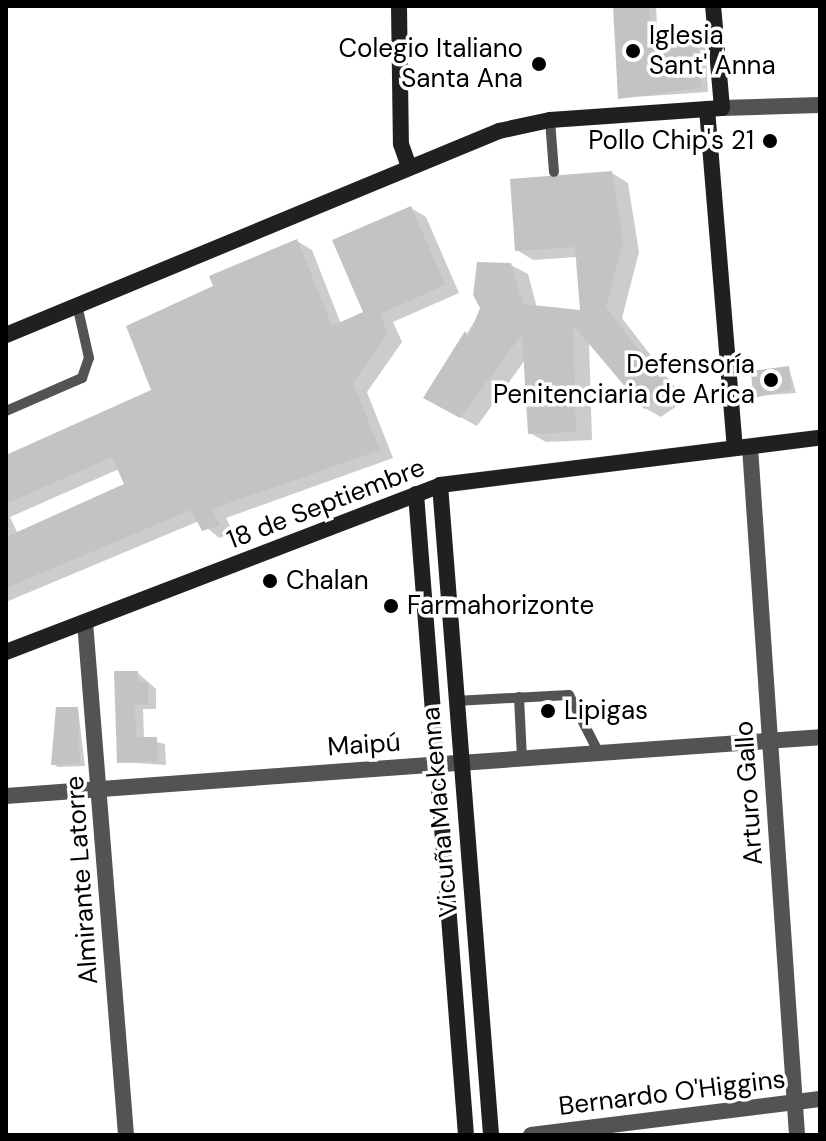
<!DOCTYPE html>
<meta charset="utf-8">
<style>
body{margin:0}
#map{position:relative;width:826px;height:1141px;overflow:hidden;background:#fff;font-family:"DM Sans",sans-serif}
div>[style]{position:absolute}
.shadow>*{inset:0;background:#0003}
.building>*{inset:0;background:#c3c3c3}
.service>*{height:10px;margin:-5px;padding:0 5px;transform-origin:5px;border-radius:5px;background:#535353}
.minor>*{height:16px;margin:-8px;padding:0 8px;transform-origin:8px;border-radius:8px;background:#535353}
.tertiary>*{height:16px;margin:-8px;padding:0 8px;transform-origin:8px;border-radius:8px;background:#535353}
.secondary>*{height:16px;margin:-8px;padding:0 8px;transform-origin:8px;border-radius:8px;background:#202020}
.dots>*{width:22px;height:22px;translate:-50% -50%;box-sizing:border-box;border:4px solid #fff;border-radius:50%}
span{translate:-50% -50%;white-space:nowrap;text-align:center;line-height:1.15;-webkit-text-stroke:7px #fff;paint-order:stroke}
.poi-label{font-size:26px;color:#000}
.left{translate:0 -50%;text-align:left}
.right{translate:-100% -50%;text-align:right}
.street-label{font-size:26px;color:#000}
.frame{position:absolute;inset:0;border:8px solid #000;pointer-events:none}
</style>
<div id="map">
<div class="shadow">
<i style="clip-path:polygon(615px 6px,656px 6px,658px 42px,705px 42px,708px 92px,620px 98px)"></i>
<i style="clip-path:polygon(612px 173px,628px 183px,639px 252px,622px 318px,685px 400px,661px 417px,645px 408px,589px 341px,592px 440px,546px 442px,530px 433px,525px 360px,477px 426px,425px 398px,511px 265px,528px 274px,537px 308px,582px 312px,577px 257px,533px 260px,517px 250px)"></i>
<i style="clip-path:polygon(evenodd,411px 208px,426px 217px,459px 293px,393px 322px,402px 342px,367px 392px,393px 458px,226px 518px,234px 533px,219px 538px,199px 521px,6px 602px,6px 457px,154px 391px,215px 287px,297px 241px,312px 250px,341px 324px,366px 314px,411px 208px,119px 469px,127px 485px,18px 534px,10px 517px,119px 469px)"></i>
<i style="clip-path:polygon(789px 368px,796px 393px,755px 396px)"></i>
<i style="clip-path:polygon(138px 673px,156px 689px,156px 709px,143px 709px,144px 739px,165px 744px,166px 765px,119px 762px)"></i>
<i style="clip-path:polygon(78px 709px,85px 766px,58px 767px,53px 764px)"></i>
</div>
<div class="building">
<i style="clip-path:polygon(613px 6px,649px 6px,651px 41px,697px 35px,701px 88px,618px 99px)"></i>
<i style="clip-path:polygon(612px 171px,623px 242px,606px 307px,670px 390px,644px 409px,573px 325px,576px 432px,528px 434px,522px 334px,460px 418px,423px 398px,465px 331px,468px 338px,480px 308px,473px 295px,477px 262px,511px 263px,523px 304px,580px 310px,575px 247px,515px 251px,510px 179px)"></i>
<i style="clip-path:polygon(411px 206px,445px 285px,380px 314px,388px 333px,353px 383px,380px 450px,212px 509px,220px 525px,202px 531px,191px 510px,6px 588px,6px 537px,124px 484px,112px 457px,6px 504px,6px 455px,151px 390px,126px 326px,213px 286px,209px 276px,297px 239px,332px 326px,363px 312px,332px 240px)"></i>
<i style="clip-path:polygon(789px 366px,791px 390px,753px 398px,751px 371px)"></i>
<i style="clip-path:polygon(114px 671px,138px 671px,138px 682px,148px 682px,148px 705px,135px 705px,136px 737px,157px 737px,158px 761px,117px 763px)"></i>
<i style="clip-path:polygon(56px 707px,78px 707px,80px 764px,51px 765px)"></i>
</div>
<div class="service">
<i style="left:550px;top:120px;width:52px;rotate:85.6deg"></i>
<i style="left:6px;top:411px;width:83px;rotate:-23.5deg"></i>
<i style="left:82px;top:378px;width:21px;rotate:-71deg"></i>
<i style="left:89px;top:358px;width:50px;rotate:-102.7deg"></i>
<i style="left:519px;top:697px;width:62px;rotate:87.2deg"></i>
<i style="left:455px;top:701px;width:114px;rotate:-3deg"></i>
<i style="left:569px;top:695px;width:65px;rotate:62.7deg"></i>
</div>
<div class="minor">
<i style="left:750px;top:447px;width:690px;rotate:86.09deg"></i>
<i style="left:85px;top:622px;width:515px;rotate:85.43deg"></i>
<i style="left:460px;top:763px;width:361px;rotate:-4.1deg"></i>
<i style="left:531px;top:1135px;width:291px;rotate:-7.1deg"></i>
</div>
<div class="tertiary">
<i style="left:722px;top:108px;width:98px;rotate:-1.8deg"></i>
<i style="left:6px;top:796px;width:455px;rotate:-4.2deg"></i>
</div>
<div class="secondary">
<i style="left:399px;top:6px;width:138px;rotate:89.2deg"></i>
<i style="left:401px;top:144px;width:24px;rotate:71deg"></i>
<i style="left:707px;top:109px;width:340px;rotate:85.3deg"></i>
<i style="left:6px;top:335px;width:534px;rotate:-22.48deg"></i>
<i style="left:499px;top:131px;width:52px;rotate:-12.2deg"></i>
<i style="left:550px;top:120px;width:172px;rotate:-4deg"></i>
<i style="left:722px;top:108px;width:102px;rotate:-95deg"></i>
<i style="left:440px;top:485px;width:652px;rotate:85.51deg"></i>
<i style="left:416px;top:494px;width:643px;rotate:85.54deg"></i>
<i style="left:6px;top:652px;width:465px;rotate:-21deg"></i>
<i style="left:440px;top:485px;width:383px;rotate:-7.1deg"></i>
</div>
<div class="dots">
<i style="left:633px;top:51px;background:#000"></i>
<i style="left:539px;top:64px;background:#000"></i>
<i style="left:770px;top:141px;background:#000"></i>
<i style="left:771px;top:380px;background:#000"></i>
<i style="left:270px;top:581px;background:#000"></i>
<i style="left:391px;top:606px;background:#000"></i>
<i style="left:548px;top:711px;background:#000"></i>
</div>
<div class="poi-label">
<span class="left" style="left:649px;top:51px">Iglesia<br>Sant' Anna</span>
<span class="right" style="left:523px;top:64px">Colegio Italiano<br>Santa Ana</span>
<span class="right" style="left:754px;top:141px">Pollo Chip's 21</span>
<span class="right" style="left:755px;top:380px">Defensoría<br>Penitenciaria de Arica</span>
<span class="left" style="left:286px;top:581px">Chalan</span>
<span class="left" style="left:407px;top:606px">Farmahorizonte</span>
<span class="left" style="left:564px;top:711px">Lipigas</span>
</div>
<div class="street-label">
<span style="left:326px;top:504px;rotate:-21deg">18 de Septiembre</span>
<span style="left:364px;top:745px;rotate:-4deg">Maipú</span>
<span style="left:749px;top:793px;rotate:-94deg">Arturo Gallo</span>
<span style="left:440px;top:812px;rotate:-95deg">Vicuña Mackenna</span>
<span style="left:82px;top:880px;rotate:-94deg">Almirante Latorre</span>
<span style="left:672px;top:1093px;rotate:-7deg">Bernardo O'Higgins</span>
</div>
<div class="frame"></div>
</div>
